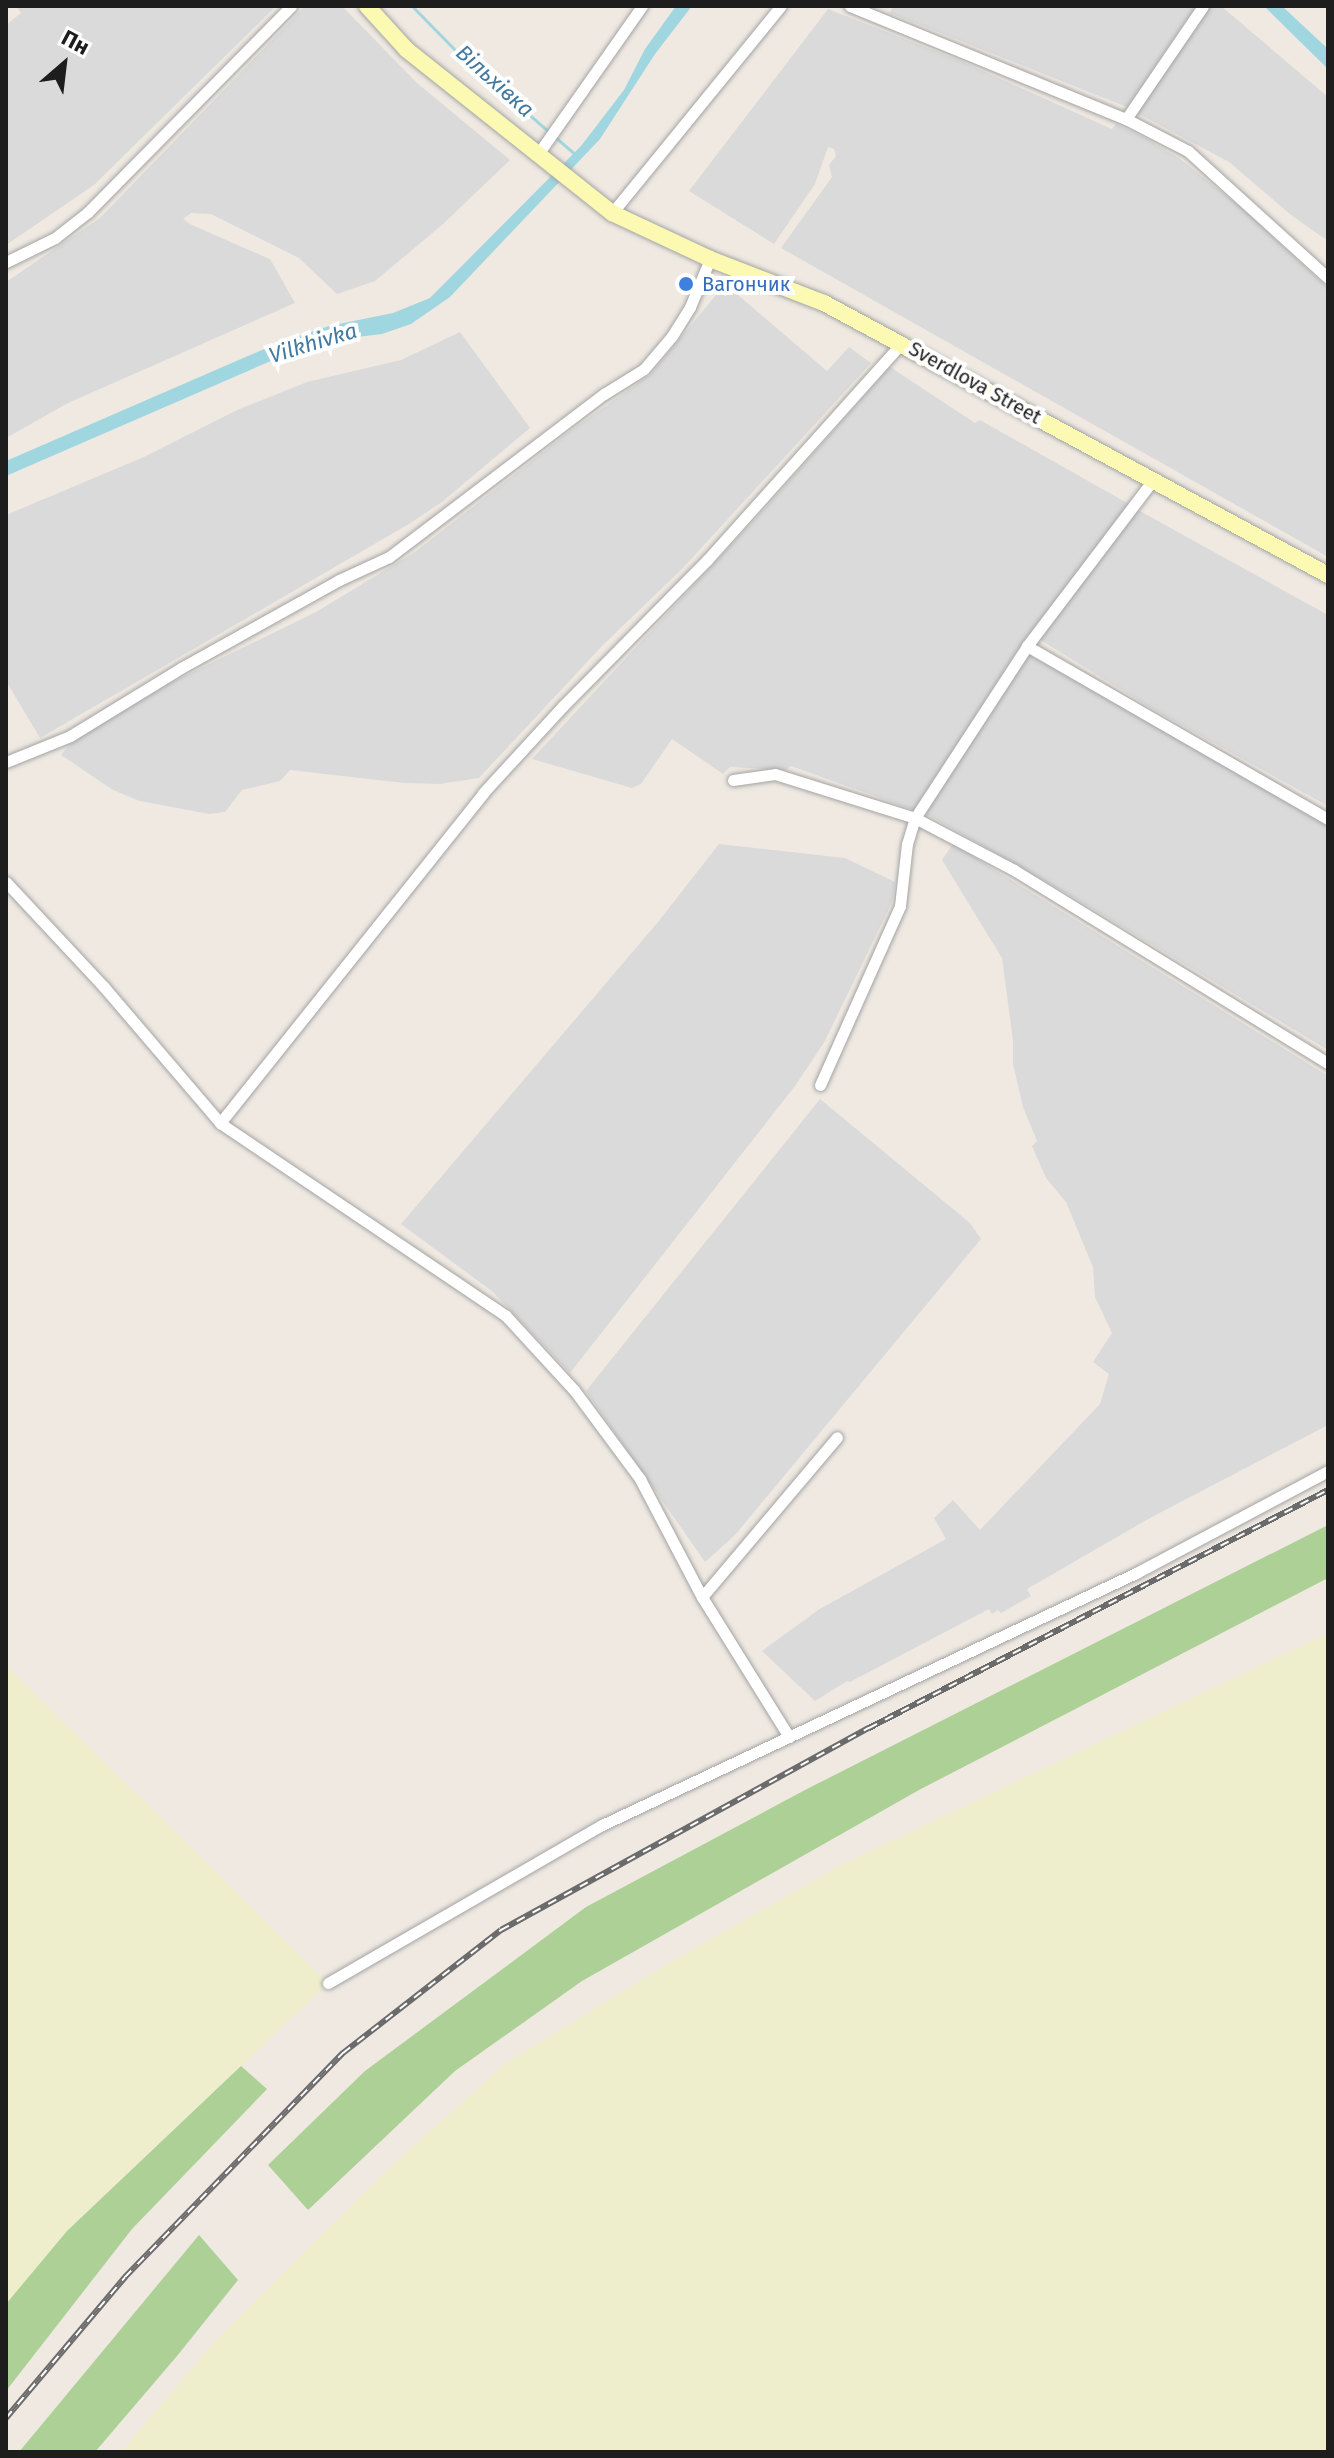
<!DOCTYPE html>
<meta charset="utf-8">
<style>
body{margin:0}
#map{position:relative;width:1334px;height:2458px;overflow:hidden;background:#efe9e2;font-family:"Fira Sans",sans-serif}
div>[style]{position:absolute}
.residential>*{inset:0;background:#dbdada}
.farmland>*{inset:0;background:#efeecc}
.forest>*{inset:0;background:#acd095}
.water>*{inset:0;background:#a0d6df}
.stream>*{height:3px;margin:-1.5px;padding:0 1.5px;transform-origin:1.5px;border-radius:1.5px;background:#a0d6df}
.roads{filter:drop-shadow(0 0 2px #a4a4a4) drop-shadow(0 0 2px #a4a4a4)}
.street>*{height:11px;margin:-5.5px;padding:0 5.5px;transform-origin:5.5px;border-radius:5.5px;background:#fff}
.secondary>*{height:16px;margin:-8px;padding:0 8px;transform-origin:8px;border-radius:8px;background:#fcf9b3}
.rail>*{height:6px;margin-top:-3px;transform-origin:0;background:repeating-linear-gradient(90deg,#fff 0 9px,#6b6b6b 0 18px);box-sizing:border-box;border-block:2px solid #6b6b6b}
.dots>*{width:22px;height:22px;translate:-50% -50%;box-sizing:border-box;border:4px solid #fff;border-radius:50%}
span{translate:-50% -50%;white-space:nowrap;text-align:center;line-height:1.15;-webkit-text-stroke:8px #fff;paint-order:stroke}
.shop-label{font-size:20px;color:#366cbe}
.left{translate:0 -50%;text-align:left}
.street-label{font-size:20px;color:#1d1d1d}
.water-label{font-size:22px;color:#4079a1;font-style:italic}
.frame{position:absolute;inset:0;border:8px solid #1d1d1d;pointer-events:none}
.north{position:absolute;left:24px;top:24px;width:80px;height:80px;-webkit-text-stroke:6px #fff;paint-order:stroke;rotate:28deg;font-size:22px;font-weight:700;line-height:32px;text-align:center;color:#1d1d1d}
.north::after{content:'';display:block;margin:auto;width:28px;height:36px;background:#1d1d1d;clip-path:polygon(50% 0,100% 100%,50% 72%,0 100%)}
</style>
<div id="map">
<div class="residential">
<i style="clip-path:polygon(16px 6px,276px 6px,94px 185px,6px 245px,6px 25px,21px 13px)"></i>
<i style="clip-path:polygon(305px 6px,342px 6px,417px 83px,510px 160px,442px 225px,375px 281px,337px 294px,299px 258px,211px 214px,191px 213px,183px 219px,192px 225px,270px 259px,295px 303px,68px 403px,6px 438px,6px 282px,100px 218px)"></i>
<i style="clip-path:polygon(893px 6px,1196px 6px,1127px 107px,890px 13px)"></i>
<i style="clip-path:polygon(1209px 6px,1221px 6px,1328px 97px,1328px 241px,1291px 215px,1229px 162px,1137px 113px)"></i>
<i style="clip-path:polygon(828px 9px,963px 62px,1112px 129px,1116px 124px,1145px 138px,1179px 158px,1239px 206px,1243px 204px,1266px 226px,1264px 229px,1328px 288px,1328px 557px,781px 248px,832px 177px,829px 165px,836px 156px,834px 149px,828px 147px,815px 184px,774px 244px,689px 191px)"></i>
<i style="clip-path:polygon(725px 284px,827px 371px,849px 347px,871px 363px,682px 569px,602px 646px,479px 778px,440px 784px,404px 783px,290px 770px,280px 781px,242px 790px,225px 812px,209px 814px,140px 801px,113px 790px,61px 755px,71px 743px,166px 685px,316px 612px,415px 552px,570px 431px,651px 374px)"></i>
<i style="clip-path:polygon(460px 332px,530px 428px,442px 502px,409px 524px,40px 738px,6px 681px,6px 515px,144px 457px,237px 410px,307px 382px,401px 360px)"></i>
<i style="clip-path:polygon(890px 367px,975px 423px,980px 420px,1129px 504px,1016px 653px,914px 810px,791px 766px,786px 770px,730px 767px,723px 774px,672px 739px,641px 784px,632px 788px,532px 759px,759px 515px)"></i>
<i style="clip-path:polygon(1138px 510px,1328px 615px,1328px 806px,1156px 711px,1039px 639px)"></i>
<i style="clip-path:polygon(1028px 654px,1328px 825px,1328px 1050px,1073px 897px,925px 813px)"></i>
<i style="clip-path:polygon(719px 844px,845px 858px,895px 882px,892px 902px,825px 1041px,795px 1086px,570px 1373px,493px 1292px,401px 1224px,658px 922px)"></i>
<i style="clip-path:polygon(953px 844px,1328px 1076px,1328px 1425px,1150px 1518px,1027px 1589px,1031px 1596px,1001px 1613px,998px 1610px,992px 1614px,989px 1609px,850px 1682px,847px 1681px,815px 1701px,762px 1651px,818px 1610px,946px 1539px,934px 1518px,953px 1500px,980px 1530px,1100px 1404px,1109px 1374px,1093px 1362px,1112px 1333px,1095px 1297px,1093px 1267px,1066px 1202px,1046px 1178px,1032px 1146px,1037px 1141px,1023px 1107px,1013px 1064px,1013px 1041px,1002px 958px,942px 860px)"></i>
<i style="clip-path:polygon(820px 1099px,970px 1223px,981px 1239px,735px 1535px,705px 1562px,586px 1391px)"></i>
</div>
<div class="farmland">
<i style="clip-path:polygon(1328px 1633px,1328px 2452px,121px 2452px,216px 2340px,391px 2166px,506px 2063px,667px 1964px,841px 1865px)"></i>
<i style="clip-path:polygon(6px 1665px,328px 1983px,62px 2236px,6px 2315px)"></i>
</div>
<div class="forest">
<i style="clip-path:polygon(1328px 1525px,1328px 1578px,919px 1790px,582px 1981px,455px 2071px,308px 2210px,268px 2165px,365px 2071px,586px 1907px,805px 1790px)"></i>
<i style="clip-path:polygon(241px 2066px,267px 2089px,132px 2229px,6px 2391px,6px 2304px,67px 2231px)"></i>
<i style="clip-path:polygon(199px 2235px,238px 2280px,177px 2356px,95px 2452px,19px 2452px)"></i>
</div>
<div class="water">
<i style="clip-path:polygon(676px 6px,692px 6px,655px 54px,600px 139px,450px 297px,411px 324px,382px 334px,349px 338px,287px 354px,6px 476px,6px 461px,278px 343px,329px 326px,393px 313px,430px 298px,581px 146px,624px 90px,645px 49px)"></i>
<i style="clip-path:polygon(1264px 6px,1282px 6px,1328px 49px,1328px 69px)"></i>
</div>
<div class="stream">
<i style="left:412px;top:6px;width:63px;rotate:45.6deg"></i>
<i style="left:456px;top:51px;width:122px;rotate:41deg"></i>
<i style="left:554px;top:136px;width:28px;rotate:41deg"></i>
</div>
<div class="roads">
<div class="street">
<i style="left:850px;top:6px;width:298px;rotate:22.3deg"></i>
<i style="left:1126px;top:119px;width:70px;rotate:27.3deg"></i>
<i style="left:1188px;top:151px;width:189px;rotate:42.2deg"></i>
<i style="left:1126px;top:119px;width:137px;rotate:-55.7deg"></i>
<i style="left:538px;top:154px;width:181px;rotate:-54.9deg"></i>
<i style="left:612px;top:213px;width:267px;rotate:-50.8deg"></i>
<i style="left:6px;top:262px;width:55px;rotate:-26.1deg"></i>
<i style="left:55px;top:238px;width:42px;rotate:-38.2deg"></i>
<i style="left:88px;top:212px;width:289px;rotate:-45.4deg"></i>
<i style="left:1027px;top:646px;width:347px;rotate:29.9deg"></i>
<i style="left:6px;top:762px;width:69px;rotate:-22.1deg"></i>
<i style="left:70px;top:736px;width:130px;rotate:-31.5deg"></i>
<i style="left:181px;top:668px;width:181px;rotate:-29.1deg"></i>
<i style="left:339px;top:580px;width:55px;rotate:-24.7deg"></i>
<i style="left:389px;top:557px;width:270px;rotate:-37.2deg"></i>
<i style="left:604px;top:394px;width:47px;rotate:-32deg"></i>
<i style="left:644px;top:369px;width:43px;rotate:-49.7deg"></i>
<i style="left:672px;top:336px;width:34px;rotate:-58deg"></i>
<i style="left:690px;top:307px;width:52px;rotate:-67.4deg"></i>
<i style="left:733px;top:780px;width:42px;rotate:-8.1deg"></i>
<i style="left:775px;top:774px;width:147px;rotate:17.4deg"></i>
<i style="left:915px;top:818px;width:112px;rotate:27.7deg"></i>
<i style="left:1014px;top:870px;width:369px;rotate:31.6deg"></i>
<i style="left:6px;top:882px;width:144px;rotate:47deg"></i>
<i style="left:104px;top:987px;width:179px;rotate:49.5deg"></i>
<i style="left:220px;top:1123px;width:345px;rotate:34deg"></i>
<i style="left:506px;top:1316px;width:100px;rotate:47.4deg"></i>
<i style="left:574px;top:1390px;width:111px;rotate:53.4deg"></i>
<i style="left:640px;top:1479px;width:133px;rotate:62.3deg"></i>
<i style="left:702px;top:1597px;width:165px;rotate:58.1deg"></i>
<i style="left:820px;top:1085px;width:196px;rotate:-65.9deg"></i>
<i style="left:900px;top:906px;width:62px;rotate:-83.6deg"></i>
<i style="left:907px;top:844px;width:27px;rotate:-73deg"></i>
<i style="left:915px;top:818px;width:205px;rotate:-56.9deg"></i>
<i style="left:1027px;top:646px;width:208px;rotate:-52.8deg"></i>
<i style="left:220px;top:1123px;width:422px;rotate:-51.4deg"></i>
<i style="left:483px;top:793px;width:118px;rotate:-47.4deg"></i>
<i style="left:563px;top:706px;width:205px;rotate:-45.4deg"></i>
<i style="left:707px;top:560px;width:292px;rotate:-48.1deg"></i>
<i style="left:702px;top:1597px;width:209px;rotate:-49.8deg"></i>
<i style="left:328px;top:1983px;width:316px;rotate:-30deg"></i>
<i style="left:602px;top:1825px;width:590px;rotate:-25.26deg"></i>
<i style="left:1136px;top:1573px;width:217px;rotate:-28deg"></i>
</div>
<div class="secondary">
<i style="left:367px;top:6px;width:59px;rotate:47.7deg"></i>
<i style="left:407px;top:50px;width:262px;rotate:38.5deg"></i>
<i style="left:612px;top:213px;width:108px;rotate:25.1deg"></i>
<i style="left:710px;top:259px;width:122px;rotate:21.1deg"></i>
<i style="left:824px;top:303px;width:573px;rotate:28.35deg"></i>
</div>
</div>
<div class="rail">
<i style="left:6px;top:2418px;width:185px;rotate:-49.8deg"></i>
<i style="left:125px;top:2277px;width:313px;rotate:-45.8deg"></i>
<i style="left:343px;top:2053px;width:200px;rotate:-37.9deg"></i>
<i style="left:501px;top:1930px;width:420px;rotate:-28.8deg"></i>
<i style="left:869px;top:1728px;width:517px;rotate:-27.41deg"></i>
</div>
<div class="dots">
<i style="left:686px;top:284px;background:#3f7fe0"></i>
</div>
<div class="shop-label">
<span class="left" style="left:702px;top:284px">Вагончик</span>
</div>
<div class="street-label">
<span style="left:975px;top:383px;rotate:29deg">Sverdlova Street</span>
</div>
<div class="water-label">
<span style="left:495px;top:81px;rotate:42deg">Вільхівка</span>
<span style="left:313px;top:343px;rotate:-17deg">Vilkhivka</span>
</div>
<div class="frame"></div>
<div class="north">Пн</div>
</div>
